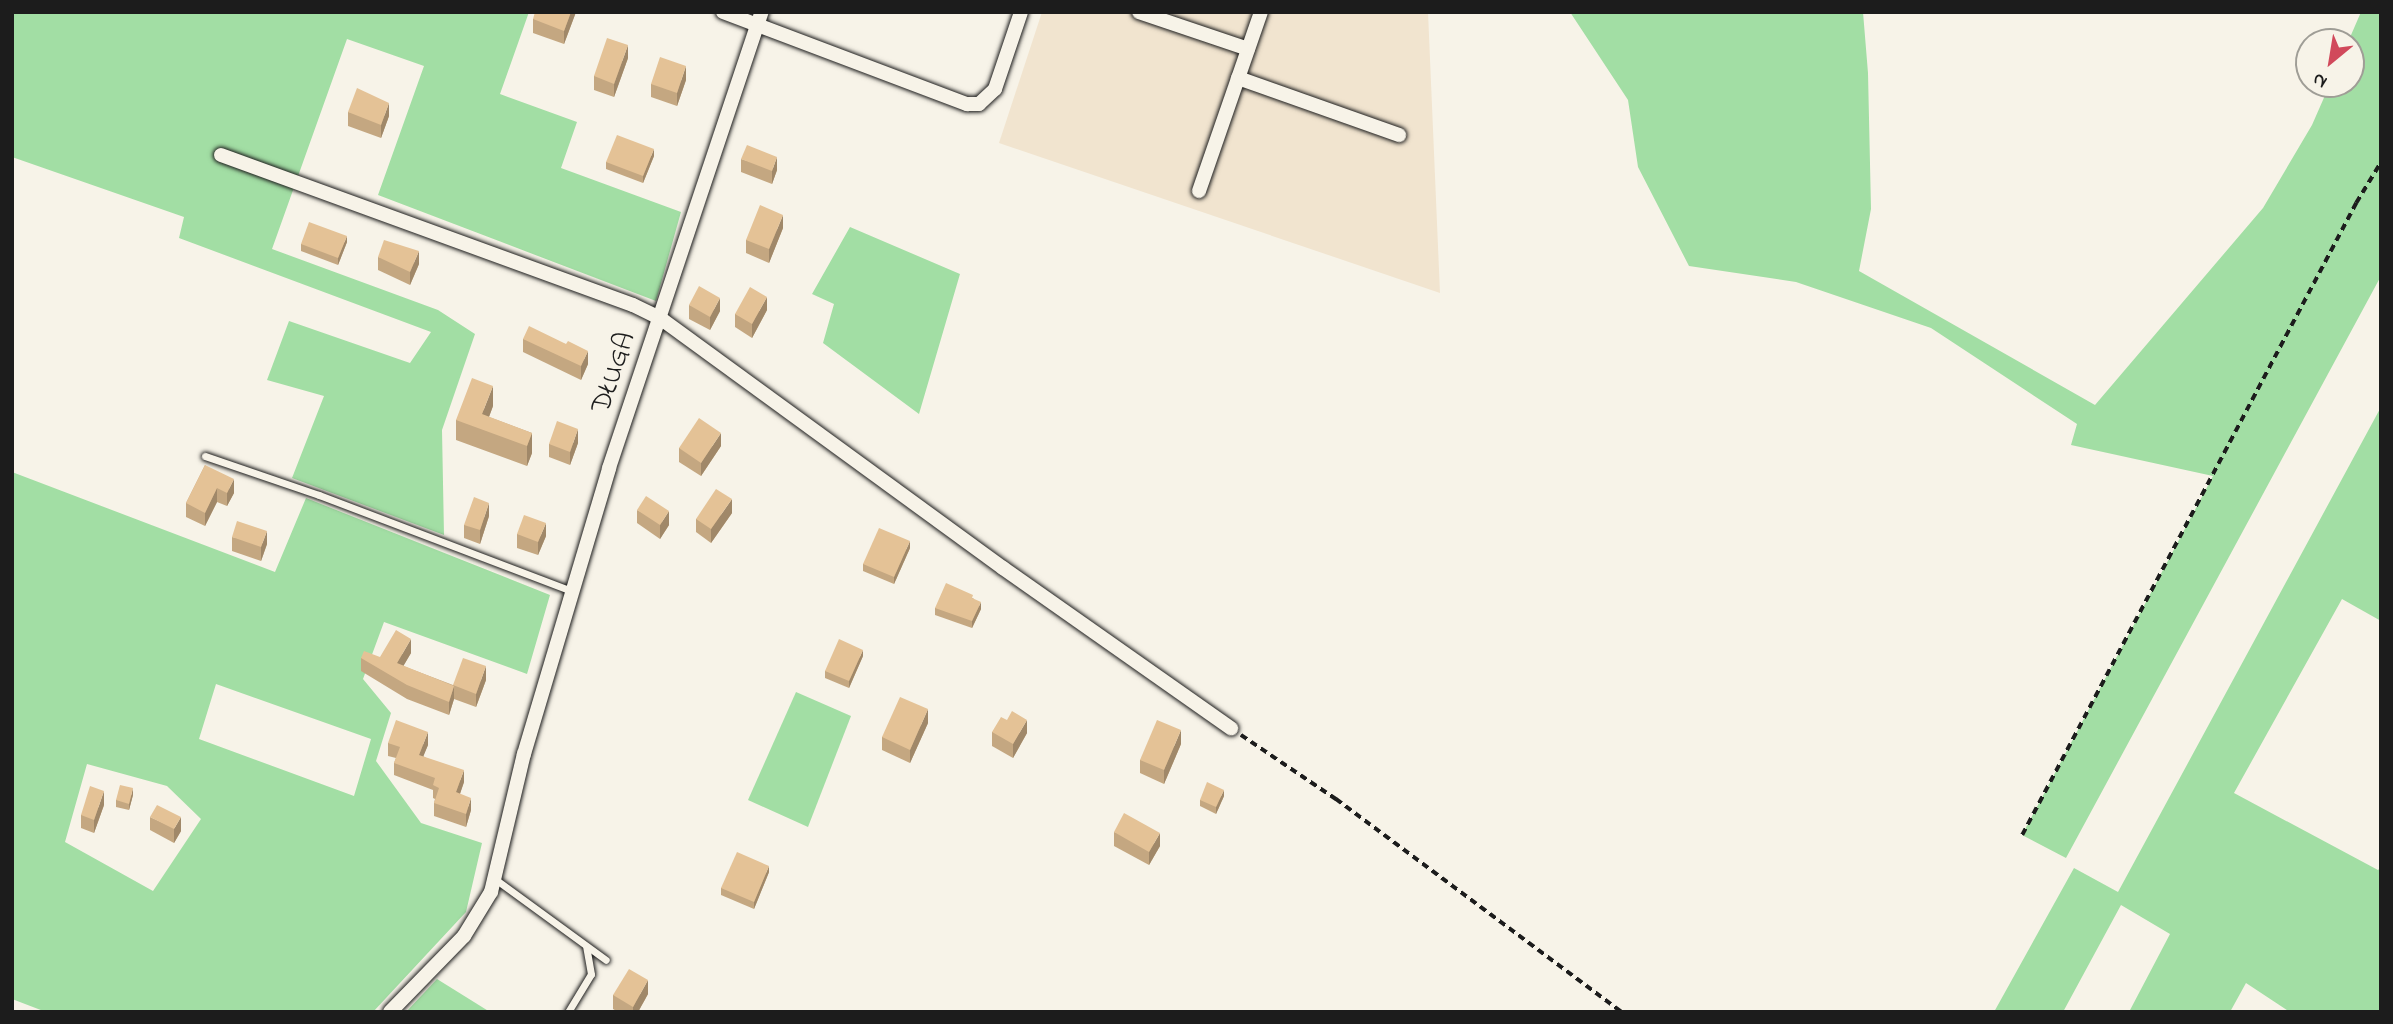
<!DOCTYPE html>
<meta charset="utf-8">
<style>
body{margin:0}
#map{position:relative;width:2393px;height:1024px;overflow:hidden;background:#f7f3e8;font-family:"Indie Flower",sans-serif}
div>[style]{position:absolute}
.built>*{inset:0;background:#f1e4cf}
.green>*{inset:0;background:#a2dea4}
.path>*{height:3.5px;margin-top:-1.75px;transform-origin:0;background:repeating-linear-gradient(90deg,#1c1c1c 0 7px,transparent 0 12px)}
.roads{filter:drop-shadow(0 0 2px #1c1c1c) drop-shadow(0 0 2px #1c1c1c)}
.service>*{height:7px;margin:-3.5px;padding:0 3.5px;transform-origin:3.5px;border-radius:3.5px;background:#f7f3e8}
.minor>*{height:14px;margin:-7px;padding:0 7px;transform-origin:7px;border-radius:7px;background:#f7f3e8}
.wall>*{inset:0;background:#c4a781}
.shaded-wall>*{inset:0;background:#a08869}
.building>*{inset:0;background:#e4c296}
span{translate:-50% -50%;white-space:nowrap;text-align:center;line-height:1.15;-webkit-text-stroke:6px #f7f3e8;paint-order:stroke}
.street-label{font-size:28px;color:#1c1c1c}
.frame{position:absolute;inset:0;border:14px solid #1c1c1c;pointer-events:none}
.north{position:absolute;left:2295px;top:28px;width:70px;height:70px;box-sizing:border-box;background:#f7f3e8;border:2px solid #9f9d96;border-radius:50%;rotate:210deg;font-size:19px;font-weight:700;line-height:28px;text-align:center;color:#1c1c1c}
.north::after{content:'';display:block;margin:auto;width:24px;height:32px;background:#d1495b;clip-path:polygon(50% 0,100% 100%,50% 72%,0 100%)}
</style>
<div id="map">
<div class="built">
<i style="clip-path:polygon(1042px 12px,1428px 12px,1440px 293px,999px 143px)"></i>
</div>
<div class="green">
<i style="clip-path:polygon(12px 12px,529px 12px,500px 94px,577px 122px,561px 168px,681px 212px,656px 301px,378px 195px,424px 66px,347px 39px,272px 249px,438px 310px,475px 334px,442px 430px,444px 535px,292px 478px,324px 396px,267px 380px,289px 321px,410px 363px,431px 332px,179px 238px,184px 217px,12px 157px)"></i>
<i style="clip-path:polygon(1570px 12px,1863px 12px,1868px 73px,1871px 209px,1859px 271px,2095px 405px,2263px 208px,2312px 125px,2330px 84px,2351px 84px,2351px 42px,2348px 42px,2361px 12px,2381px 12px,2381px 276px,2066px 858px,2022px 835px,2213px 476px,2071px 445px,2077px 424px,1931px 328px,1796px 282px,1689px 266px,1638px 167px,1628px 100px)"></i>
<i style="clip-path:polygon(850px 227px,960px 274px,919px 414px,823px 343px,834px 304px,812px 294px)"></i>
<i style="clip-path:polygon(2381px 407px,2381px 621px,2342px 599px,2234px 793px,2378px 870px,2381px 867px,2381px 1012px,2290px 1012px,2246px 983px,2230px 1012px,2129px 1012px,2170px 934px,2121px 905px,2063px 1012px,1994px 1012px,2074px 868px,2118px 892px)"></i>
<i style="clip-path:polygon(evenodd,12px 472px,275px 572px,306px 498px,550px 595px,527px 674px,384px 622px,363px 679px,391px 713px,376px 761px,421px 823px,482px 843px,466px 912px,373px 1012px,46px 1012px,12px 999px,12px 472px,216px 684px,371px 739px,354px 796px,199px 739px,216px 684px,12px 472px,87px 764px,167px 786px,201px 819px,153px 891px,65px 842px,87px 764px)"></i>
<i style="clip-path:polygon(796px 692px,851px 716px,808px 827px,748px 800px)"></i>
<i style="clip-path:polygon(437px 979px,490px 1012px,406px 1012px)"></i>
</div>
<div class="path">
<i style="left:1241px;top:735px;width:115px;rotate:34deg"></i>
<i style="left:1336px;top:799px;width:357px;rotate:36.7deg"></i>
<i style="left:2022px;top:835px;width:715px;rotate:-62.14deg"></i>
<i style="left:2356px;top:203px;width:48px;rotate:-58.6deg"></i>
</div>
<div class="roads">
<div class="service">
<i style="left:205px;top:456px;width:120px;rotate:18.9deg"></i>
<i style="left:319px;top:495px;width:271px;rotate:20.8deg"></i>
<i style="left:495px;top:879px;width:137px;rotate:36.1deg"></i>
<i style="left:568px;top:1012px;width:44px;rotate:-58.8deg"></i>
<i style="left:591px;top:974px;width:28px;rotate:-100deg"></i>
</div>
<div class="minor">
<i style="left:723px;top:12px;width:261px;rotate:20.7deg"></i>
<i style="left:967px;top:104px;width:12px"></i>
<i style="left:979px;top:104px;width:22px;rotate:-43deg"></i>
<i style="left:995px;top:89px;width:81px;rotate:-71.3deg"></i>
<i style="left:1139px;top:12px;width:115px;rotate:18.7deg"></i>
<i style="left:1238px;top:78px;width:171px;rotate:19.5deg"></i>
<i style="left:221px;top:155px;width:438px;rotate:20deg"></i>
<i style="left:633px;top:305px;width:30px;rotate:26deg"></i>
<i style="left:660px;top:318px;width:424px;rotate:36.1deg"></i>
<i style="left:1003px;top:568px;width:279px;rotate:35.1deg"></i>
<i style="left:1199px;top:191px;width:189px;rotate:-70.9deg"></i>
<i style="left:390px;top:1012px;width:106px;rotate:-45.8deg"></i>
<i style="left:464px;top:936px;width:52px;rotate:-58.5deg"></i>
<i style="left:491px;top:892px;width:142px;rotate:-76.6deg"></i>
<i style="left:524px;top:754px;width:298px;rotate:-73.4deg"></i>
<i style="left:609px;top:468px;width:481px;rotate:-71.5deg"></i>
</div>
</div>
<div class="wall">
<i style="clip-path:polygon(576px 12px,564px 44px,533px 33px,533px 19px)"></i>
<i style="clip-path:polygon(628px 58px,614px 97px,594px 90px,594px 76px)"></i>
<i style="clip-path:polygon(686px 80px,677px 106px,651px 97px,651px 84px)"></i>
<i style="clip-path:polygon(348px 112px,389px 116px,381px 138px,348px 126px)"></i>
<i style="clip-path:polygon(654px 156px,643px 183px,606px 169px,606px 162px)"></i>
<i style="clip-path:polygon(741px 159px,777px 170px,772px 184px,741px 172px)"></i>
<i style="clip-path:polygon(783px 228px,769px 263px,746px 253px,746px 240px)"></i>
<i style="clip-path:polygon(347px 242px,338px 265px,301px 251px,301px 244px)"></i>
<i style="clip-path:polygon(378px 257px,419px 264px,410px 285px,378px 270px)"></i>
<i style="clip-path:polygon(689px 305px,720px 311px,710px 330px,689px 319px)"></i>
<i style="clip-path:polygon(767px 310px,752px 338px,735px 327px,735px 314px)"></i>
<i style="clip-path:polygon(523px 339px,566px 344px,588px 364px,581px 380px,523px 352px)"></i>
<i style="clip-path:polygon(493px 406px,489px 417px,532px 433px,532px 453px,527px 466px,456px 440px,456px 420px)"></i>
<i style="clip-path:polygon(578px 443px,570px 465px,549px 457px,549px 444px)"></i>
<i style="clip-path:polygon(721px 446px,701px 476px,679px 462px,679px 448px)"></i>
<i style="clip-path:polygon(205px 465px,234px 493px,227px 506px,217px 502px,205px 526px,186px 517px,186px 503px)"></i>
<i style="clip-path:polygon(637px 510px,669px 525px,660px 539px,637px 523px)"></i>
<i style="clip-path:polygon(732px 513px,711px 543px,696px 532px,696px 519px)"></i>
<i style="clip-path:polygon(489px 516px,480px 544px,464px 538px,464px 525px)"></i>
<i style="clip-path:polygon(517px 534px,546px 536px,538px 555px,517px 548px)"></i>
<i style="clip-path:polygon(232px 537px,267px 544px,261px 561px,232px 551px)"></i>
<i style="clip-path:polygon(910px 548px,894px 584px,863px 571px,863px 564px)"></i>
<i style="clip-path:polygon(973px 598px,981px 609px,972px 628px,935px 615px,935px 608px)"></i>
<i style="clip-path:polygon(411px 653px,403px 666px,453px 685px,486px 680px,476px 707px,454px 699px,449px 715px,407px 699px,361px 671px,361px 658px,380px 657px)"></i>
<i style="clip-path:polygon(863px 656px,849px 688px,825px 678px,825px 671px)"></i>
<i style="clip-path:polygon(928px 723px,910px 763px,882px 750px,882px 737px)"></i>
<i style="clip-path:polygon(992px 732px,1027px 733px,1013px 758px,992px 746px)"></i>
<i style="clip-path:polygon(388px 743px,428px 745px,423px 756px,464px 782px,460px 794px,471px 810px,466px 827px,434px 816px,434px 803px,435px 799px,433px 798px,433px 790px,394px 775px,394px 763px,396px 758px,388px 756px)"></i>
<i style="clip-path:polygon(1181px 744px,1164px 784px,1140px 773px,1140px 760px)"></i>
<i style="clip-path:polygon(133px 795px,129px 810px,116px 807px,116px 800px)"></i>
<i style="clip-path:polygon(1224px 796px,1216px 814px,1200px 806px,1200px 800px)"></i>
<i style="clip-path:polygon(104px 805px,94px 833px,81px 828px,81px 815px)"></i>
<i style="clip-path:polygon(150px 817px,181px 831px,174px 843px,150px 830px)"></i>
<i style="clip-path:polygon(1114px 832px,1160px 846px,1149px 865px,1114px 846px)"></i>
<i style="clip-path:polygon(769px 872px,754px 909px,721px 895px,721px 888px)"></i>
<i style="clip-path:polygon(648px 994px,638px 1012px,618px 1012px,613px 1009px,613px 995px)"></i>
</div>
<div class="shaded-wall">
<i style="clip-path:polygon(571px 12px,576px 12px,564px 44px,564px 31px)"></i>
<i style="clip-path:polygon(628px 45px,628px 58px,614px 97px,614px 84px)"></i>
<i style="clip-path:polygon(686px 66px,686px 80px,677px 106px,677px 93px)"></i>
<i style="clip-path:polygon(389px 103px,389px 116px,381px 138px,381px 125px)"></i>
<i style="clip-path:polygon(654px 149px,654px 156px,643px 183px,643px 176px)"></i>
<i style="clip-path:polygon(777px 157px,777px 170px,772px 184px,772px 171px)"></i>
<i style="clip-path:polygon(783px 215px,783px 228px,769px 263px,769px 249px)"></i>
<i style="clip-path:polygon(347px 236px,347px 242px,338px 265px,338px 258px)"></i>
<i style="clip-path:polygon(419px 251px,419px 264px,410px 285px,410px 272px)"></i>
<i style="clip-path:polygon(767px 297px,767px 310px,752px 338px,752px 324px)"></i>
<i style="clip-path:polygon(720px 298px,720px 311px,710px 330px,710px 317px)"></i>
<i style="clip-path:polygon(588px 351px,588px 364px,581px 380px,581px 366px)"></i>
<i style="clip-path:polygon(493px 386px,493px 406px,484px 430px,482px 414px)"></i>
<i style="clip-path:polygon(578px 429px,578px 443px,570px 465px,570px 452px)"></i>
<i style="clip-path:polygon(532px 433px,532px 453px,527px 466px,527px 446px)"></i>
<i style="clip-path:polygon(721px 433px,721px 446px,701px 476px,701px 463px)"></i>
<i style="clip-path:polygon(234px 479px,234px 493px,227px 506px,227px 493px)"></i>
<i style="clip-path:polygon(217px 488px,217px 502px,205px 526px,205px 513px)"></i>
<i style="clip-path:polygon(732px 499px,732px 513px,711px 543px,711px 529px)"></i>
<i style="clip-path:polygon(489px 503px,489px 516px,480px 544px,480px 530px)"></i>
<i style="clip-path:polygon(669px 511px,669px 525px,660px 539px,660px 525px)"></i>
<i style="clip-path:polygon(546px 523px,546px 536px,538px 555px,538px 542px)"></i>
<i style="clip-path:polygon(267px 531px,267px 544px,261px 561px,261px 547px)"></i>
<i style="clip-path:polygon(910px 541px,910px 548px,894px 584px,894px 577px)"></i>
<i style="clip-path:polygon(981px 602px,981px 609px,972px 628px,972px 621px)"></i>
<i style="clip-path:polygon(411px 639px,411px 653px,397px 677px,397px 663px)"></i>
<i style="clip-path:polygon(863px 650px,863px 656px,849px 688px,849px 681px)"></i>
<i style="clip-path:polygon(486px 666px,486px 680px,476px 707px,476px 694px)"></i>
<i style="clip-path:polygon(454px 686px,454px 699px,449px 715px,449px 702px)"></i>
<i style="clip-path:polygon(928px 709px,928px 723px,910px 763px,910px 750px)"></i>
<i style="clip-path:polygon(1027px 720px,1027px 733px,1013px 758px,1013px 744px)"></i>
<i style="clip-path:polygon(1181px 730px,1181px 744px,1164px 784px,1164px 770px)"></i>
<i style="clip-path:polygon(428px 732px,428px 745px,419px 767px,419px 755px)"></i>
<i style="clip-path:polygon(464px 770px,464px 782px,456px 805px,456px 792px)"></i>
<i style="clip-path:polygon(133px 788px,133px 795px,129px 810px,129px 804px)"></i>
<i style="clip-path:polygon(1224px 790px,1224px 796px,1216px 814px,1216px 807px)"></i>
<i style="clip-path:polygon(104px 791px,104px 805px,94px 833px,94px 820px)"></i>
<i style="clip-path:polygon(471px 798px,471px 810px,466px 827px,466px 814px)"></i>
<i style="clip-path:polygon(181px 817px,181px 831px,174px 843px,174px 829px)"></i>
<i style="clip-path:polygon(1160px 833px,1160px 846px,1149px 865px,1149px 852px)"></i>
<i style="clip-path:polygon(769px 866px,769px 872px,754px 909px,754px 902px)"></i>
<i style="clip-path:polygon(648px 980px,648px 994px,638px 1012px,633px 1012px,633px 1007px)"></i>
</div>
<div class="building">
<i style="clip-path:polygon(535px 12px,571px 12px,564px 31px,533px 19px)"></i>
<i style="clip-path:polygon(607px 38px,628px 45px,614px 84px,594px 76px)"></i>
<i style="clip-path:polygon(660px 57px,686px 66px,677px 93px,651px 84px)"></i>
<i style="clip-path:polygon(357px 88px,389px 103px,381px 125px,348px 112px)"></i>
<i style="clip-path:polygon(617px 135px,654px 149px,643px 176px,606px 162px)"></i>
<i style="clip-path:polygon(747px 145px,777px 157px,772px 171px,741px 159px)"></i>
<i style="clip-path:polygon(760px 205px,783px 215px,769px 249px,746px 240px)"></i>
<i style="clip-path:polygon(309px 222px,347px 236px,338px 258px,301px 244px)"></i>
<i style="clip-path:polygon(384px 240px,419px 251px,410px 272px,378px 257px)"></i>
<i style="clip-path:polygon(699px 286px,720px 298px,710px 317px,689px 305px)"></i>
<i style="clip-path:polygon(750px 287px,767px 297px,752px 324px,735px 314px)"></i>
<i style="clip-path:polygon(529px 326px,566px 344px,568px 341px,588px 351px,581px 366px,523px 339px)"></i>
<i style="clip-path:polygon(472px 378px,493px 386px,482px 414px,532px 433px,527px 446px,456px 420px)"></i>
<i style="clip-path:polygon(699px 418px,721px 433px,701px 463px,679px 448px)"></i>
<i style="clip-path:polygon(557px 421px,578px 429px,570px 452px,549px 444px)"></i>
<i style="clip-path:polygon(205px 465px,234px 479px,227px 493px,217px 488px,205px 513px,186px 503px)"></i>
<i style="clip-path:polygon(716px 489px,732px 499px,711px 529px,696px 519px)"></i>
<i style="clip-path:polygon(646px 496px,669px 511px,660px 525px,637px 510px)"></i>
<i style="clip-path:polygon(474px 497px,489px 503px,480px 530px,464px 525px)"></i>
<i style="clip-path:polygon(524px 515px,546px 523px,538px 542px,517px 534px)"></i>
<i style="clip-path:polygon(237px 521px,267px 531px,261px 547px,232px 537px)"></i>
<i style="clip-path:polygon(879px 528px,910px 541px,894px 577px,863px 564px)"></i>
<i style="clip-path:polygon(946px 583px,973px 595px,972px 598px,981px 602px,972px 621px,935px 608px)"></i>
<i style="clip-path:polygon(396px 630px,411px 639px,397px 663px,454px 686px,449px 702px,407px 685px,361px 658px,364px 651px,380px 657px)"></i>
<i style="clip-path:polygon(839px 639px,863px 650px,849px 681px,825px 671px)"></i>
<i style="clip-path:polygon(463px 658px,486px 666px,476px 694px,453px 685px)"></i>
<i style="clip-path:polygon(900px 697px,928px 709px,910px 750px,882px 737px)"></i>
<i style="clip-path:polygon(1012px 711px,1027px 720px,1013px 744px,992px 732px,1001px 717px,1007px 720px)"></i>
<i style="clip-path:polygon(396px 720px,428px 732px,419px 755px,464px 770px,456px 792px,471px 798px,466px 814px,434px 803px,439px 788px,433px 785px,435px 778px,394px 763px,400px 747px,388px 743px)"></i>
<i style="clip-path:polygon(1157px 720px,1181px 730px,1164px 770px,1140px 760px)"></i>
<i style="clip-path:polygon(1207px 782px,1224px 790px,1216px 807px,1200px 800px)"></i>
<i style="clip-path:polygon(120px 785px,133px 788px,129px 804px,116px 800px)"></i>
<i style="clip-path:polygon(90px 786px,104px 791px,94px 820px,81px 815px)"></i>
<i style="clip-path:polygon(157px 805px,181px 817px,174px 829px,150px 817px)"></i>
<i style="clip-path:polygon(1124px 813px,1160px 833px,1149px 852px,1114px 832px)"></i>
<i style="clip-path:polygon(737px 852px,769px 866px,754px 902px,721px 888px)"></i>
<i style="clip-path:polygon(629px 969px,648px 980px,633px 1007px,613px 995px)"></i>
</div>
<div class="street-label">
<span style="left:615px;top:373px;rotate:-71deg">DŁUGA</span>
</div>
<div class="frame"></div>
<div class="north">N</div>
</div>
